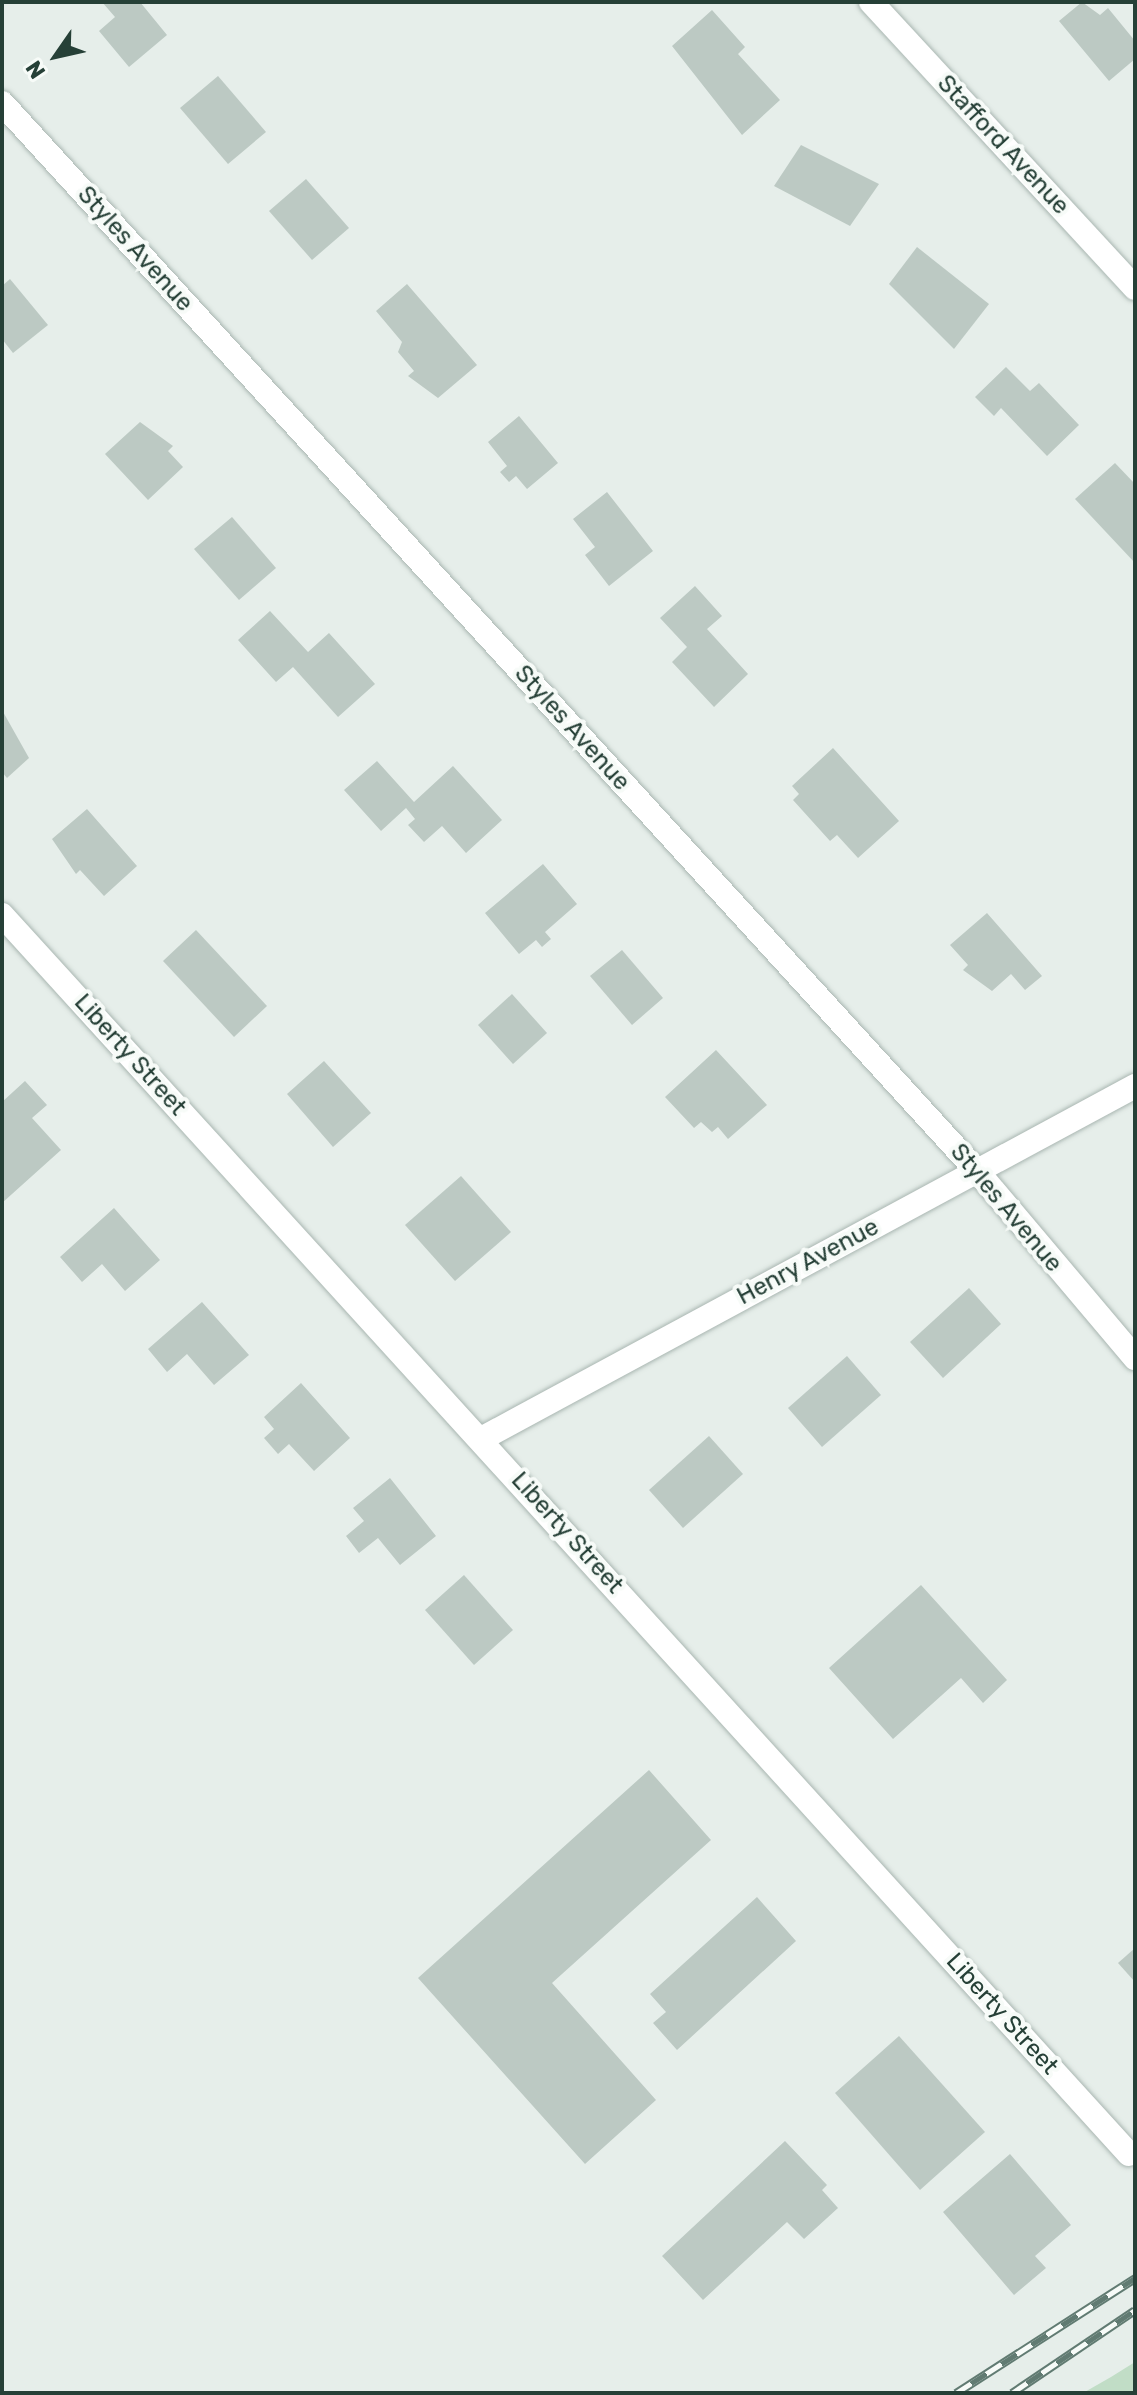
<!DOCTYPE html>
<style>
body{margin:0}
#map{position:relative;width:1137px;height:2395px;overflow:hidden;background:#e6eeea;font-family:Rubik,sans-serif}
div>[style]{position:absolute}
.green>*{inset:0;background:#c1ddc6}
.building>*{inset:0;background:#bcc9c3}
.roads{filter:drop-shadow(0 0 2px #a9b6b1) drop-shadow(0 0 2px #a9b6b1)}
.minor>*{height:24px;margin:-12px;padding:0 12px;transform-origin:12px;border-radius:12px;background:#fff}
.rail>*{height:9px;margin-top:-4.5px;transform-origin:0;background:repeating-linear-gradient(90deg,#f7fbf8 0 18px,#617b72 0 36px);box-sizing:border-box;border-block:2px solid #617b72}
span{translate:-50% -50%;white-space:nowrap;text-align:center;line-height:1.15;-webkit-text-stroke:8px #f7fbf8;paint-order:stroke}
.street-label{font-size:24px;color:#264037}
.frame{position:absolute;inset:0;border:4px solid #264037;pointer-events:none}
.north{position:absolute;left:16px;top:16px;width:80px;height:80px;-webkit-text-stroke:6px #f7fbf8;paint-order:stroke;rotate:236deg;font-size:22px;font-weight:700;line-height:32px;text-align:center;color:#264037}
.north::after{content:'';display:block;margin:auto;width:28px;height:36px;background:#264037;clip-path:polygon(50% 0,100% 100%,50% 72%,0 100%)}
</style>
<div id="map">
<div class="green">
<i style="clip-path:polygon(1135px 2362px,1135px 2393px,1083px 2393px,1111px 2377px)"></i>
</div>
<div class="building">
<i style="clip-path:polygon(102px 2px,140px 2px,167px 35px,129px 67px,99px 31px,115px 17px)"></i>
<i style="clip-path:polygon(1082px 2px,1100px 15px,1108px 8px,1135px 41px,1135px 59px,1109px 81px,1059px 21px)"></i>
<i style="clip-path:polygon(712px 10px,745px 47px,738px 54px,780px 100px,742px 135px,672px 46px)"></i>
<i style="clip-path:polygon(218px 76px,266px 132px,228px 164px,180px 108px)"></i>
<i style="clip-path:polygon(801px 145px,879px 184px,850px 226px,774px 186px)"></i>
<i style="clip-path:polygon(306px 179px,349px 228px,312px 260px,269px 211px)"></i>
<i style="clip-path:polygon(917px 247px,989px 304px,954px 349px,889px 284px)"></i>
<i style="clip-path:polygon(10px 279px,48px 325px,13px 353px,2px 339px,2px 286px)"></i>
<i style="clip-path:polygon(407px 284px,477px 365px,438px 398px,408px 376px,414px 371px,398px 352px,402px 342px,376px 311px)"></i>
<i style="clip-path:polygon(1006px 367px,1030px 391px,1039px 383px,1079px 425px,1047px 456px,1001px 408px,994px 416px,975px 397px)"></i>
<i style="clip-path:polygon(519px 416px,558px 463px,527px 489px,516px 476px,509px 482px,500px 472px,507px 466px,488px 442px)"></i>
<i style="clip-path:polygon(140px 422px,173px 446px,168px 451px,183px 467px,148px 500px,105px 454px)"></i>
<i style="clip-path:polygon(1115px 463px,1135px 484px,1135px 563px,1075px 499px)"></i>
<i style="clip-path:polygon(607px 492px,653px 551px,609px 586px,585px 555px,595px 547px,573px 519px)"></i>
<i style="clip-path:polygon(232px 517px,276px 568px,239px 600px,194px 549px)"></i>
<i style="clip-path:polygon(695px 586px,722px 616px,707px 629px,748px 674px,714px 707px,672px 662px,687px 647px,660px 618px)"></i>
<i style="clip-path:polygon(270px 611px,308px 652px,329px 633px,375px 684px,338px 717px,293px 667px,276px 682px,238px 640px)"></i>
<i style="clip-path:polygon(2px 710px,29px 758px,7px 778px,2px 772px)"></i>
<i style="clip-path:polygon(833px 748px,899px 821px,858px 858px,837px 835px,830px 841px,793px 800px,799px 794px,792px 786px)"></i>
<i style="clip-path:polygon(377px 761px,414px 802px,453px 766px,502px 820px,466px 853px,442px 826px,424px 842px,408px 825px,415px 819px,406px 808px,381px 831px,344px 790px)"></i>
<i style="clip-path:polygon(87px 809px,137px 866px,104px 896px,80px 870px,76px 874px,52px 839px)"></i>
<i style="clip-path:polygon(543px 864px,577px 904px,545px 932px,551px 939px,542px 947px,536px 940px,519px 954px,485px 913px)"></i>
<i style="clip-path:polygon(987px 913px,1042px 976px,1025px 990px,1011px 974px,992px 991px,963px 970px,968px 965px,950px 945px)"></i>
<i style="clip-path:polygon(196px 930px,267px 1006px,234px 1037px,163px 961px)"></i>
<i style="clip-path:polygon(622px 950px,663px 998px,632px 1025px,590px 976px)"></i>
<i style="clip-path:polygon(512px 994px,547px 1033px,513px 1064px,478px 1025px)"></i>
<i style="clip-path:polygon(716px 1050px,767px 1105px,728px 1139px,718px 1127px,712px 1132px,701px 1122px,694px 1128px,665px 1097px)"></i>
<i style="clip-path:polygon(324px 1061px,371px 1113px,333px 1147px,287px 1094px)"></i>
<i style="clip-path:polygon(25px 1081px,47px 1105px,32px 1118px,61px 1150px,2px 1203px,2px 1102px)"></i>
<i style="clip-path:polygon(461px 1176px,511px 1232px,455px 1281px,405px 1225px)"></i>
<i style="clip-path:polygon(114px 1208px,160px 1260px,125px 1291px,102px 1264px,82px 1282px,60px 1257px)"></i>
<i style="clip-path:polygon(969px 1288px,1001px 1324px,943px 1378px,910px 1342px)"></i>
<i style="clip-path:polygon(202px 1302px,249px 1355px,214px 1385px,187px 1354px,167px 1372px,148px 1349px)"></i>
<i style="clip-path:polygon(847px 1356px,881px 1395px,822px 1447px,788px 1408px)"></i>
<i style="clip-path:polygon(301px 1383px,350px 1438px,314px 1471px,289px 1444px,278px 1454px,264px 1438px,274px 1429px,264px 1417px)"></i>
<i style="clip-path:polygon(709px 1436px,743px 1474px,683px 1528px,649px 1490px)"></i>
<i style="clip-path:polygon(390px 1478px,436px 1536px,400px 1565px,378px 1538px,359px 1553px,346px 1536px,364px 1521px,353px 1508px)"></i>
<i style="clip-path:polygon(464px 1575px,513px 1630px,474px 1665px,425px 1610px)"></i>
<i style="clip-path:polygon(921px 1585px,1007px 1680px,983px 1703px,961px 1678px,893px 1739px,829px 1668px)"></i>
<i style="clip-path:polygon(649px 1770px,711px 1840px,552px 1983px,656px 2100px,585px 2164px,418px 1978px)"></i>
<i style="clip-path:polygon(757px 1897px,796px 1941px,677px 2050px,653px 2023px,666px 2012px,650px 1994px)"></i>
<i style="clip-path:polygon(1135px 1948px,1135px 1982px,1118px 1963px)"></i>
<i style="clip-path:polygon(899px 2036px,985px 2132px,920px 2190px,835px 2093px)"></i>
<i style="clip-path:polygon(785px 2141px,827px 2185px,822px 2190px,838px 2208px,804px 2239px,787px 2222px,703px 2300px,662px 2256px)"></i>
<i style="clip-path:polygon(1010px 2154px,1071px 2225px,1035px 2256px,1046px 2268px,1014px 2295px,943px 2212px)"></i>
</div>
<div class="roads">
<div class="minor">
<i style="left:871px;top:2px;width:389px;rotate:47.3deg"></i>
<i style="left:2px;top:103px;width:1446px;rotate:47.61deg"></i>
<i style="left:977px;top:1171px;width:245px;rotate:49.8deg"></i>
<i style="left:2px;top:915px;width:1675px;rotate:47.71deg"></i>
<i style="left:481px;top:1439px;width:743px;rotate:-28.36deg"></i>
</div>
</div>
<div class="rail">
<i style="left:956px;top:2393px;width:213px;rotate:-32.7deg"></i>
<i style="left:1012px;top:2393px;width:148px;rotate:-34deg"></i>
</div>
<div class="street-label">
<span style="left:1003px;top:145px;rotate:47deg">Stafford Avenue</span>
<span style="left:135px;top:249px;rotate:48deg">Styles Avenue</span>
<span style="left:572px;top:728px;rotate:48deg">Styles Avenue</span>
<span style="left:130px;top:1055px;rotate:48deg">Liberty Street</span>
<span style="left:1006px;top:1208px;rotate:50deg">Styles Avenue</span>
<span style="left:808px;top:1262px;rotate:-28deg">Henry Avenue</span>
<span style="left:567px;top:1533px;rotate:48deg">Liberty Street</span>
<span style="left:1002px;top:2014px;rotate:48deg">Liberty Street</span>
</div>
<div class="frame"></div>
<div class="north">N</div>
</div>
